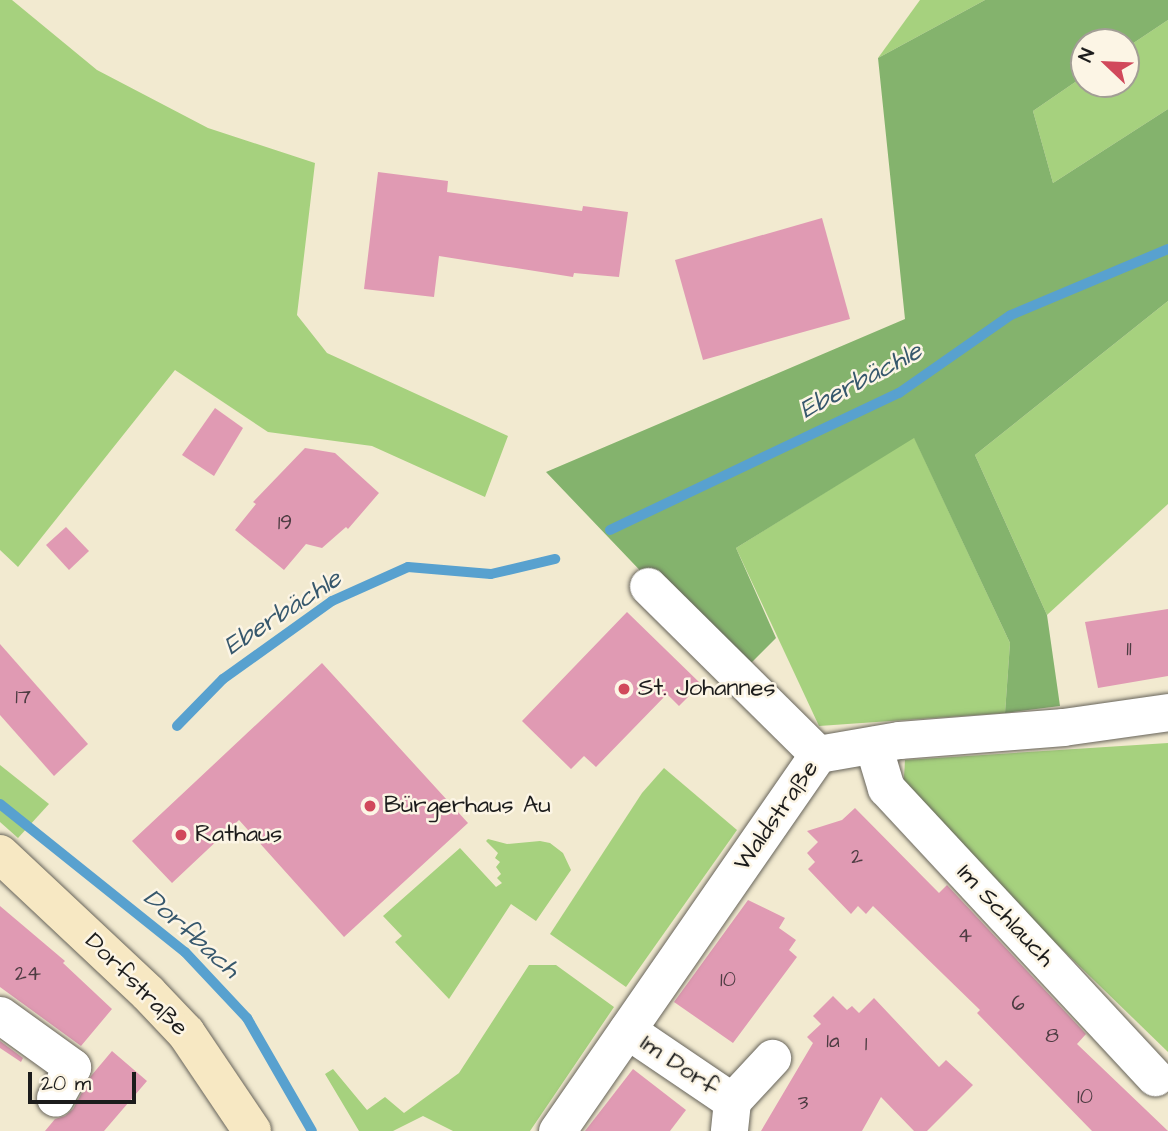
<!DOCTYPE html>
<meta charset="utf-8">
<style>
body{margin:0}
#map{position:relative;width:1168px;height:1131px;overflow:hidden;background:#f2ead0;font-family:"Architects Daughter",sans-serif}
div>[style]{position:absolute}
.green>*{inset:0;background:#a6d17e}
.forest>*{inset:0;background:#84b36d}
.stream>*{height:10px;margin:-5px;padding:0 5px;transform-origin:5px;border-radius:5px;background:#58a1cf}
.building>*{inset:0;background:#e09ab3}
.roads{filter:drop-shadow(0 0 2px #67645b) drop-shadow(0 0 2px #67645b)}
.minor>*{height:37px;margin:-18.5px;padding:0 18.5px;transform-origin:18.5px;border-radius:18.5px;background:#fff}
.secondary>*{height:38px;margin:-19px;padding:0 19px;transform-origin:19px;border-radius:19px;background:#f7e8c3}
.dots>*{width:19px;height:19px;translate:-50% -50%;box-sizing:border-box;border:4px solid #fcf5e5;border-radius:50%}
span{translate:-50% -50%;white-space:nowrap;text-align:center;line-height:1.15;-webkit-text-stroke:5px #fcf5e5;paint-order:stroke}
.number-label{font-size:21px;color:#4d3c42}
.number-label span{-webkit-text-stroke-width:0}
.poi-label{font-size:24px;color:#1c1c1c}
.left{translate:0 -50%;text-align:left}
.street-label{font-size:24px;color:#1c1c1c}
.water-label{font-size:26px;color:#37586d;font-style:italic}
.north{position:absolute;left:1070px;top:28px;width:70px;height:70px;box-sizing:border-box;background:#fcf5e5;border:2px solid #a29e95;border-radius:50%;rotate:293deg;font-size:19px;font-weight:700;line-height:28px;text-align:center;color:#1c1c1c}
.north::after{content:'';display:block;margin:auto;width:24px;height:32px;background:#d1495b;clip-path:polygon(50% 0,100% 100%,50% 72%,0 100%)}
.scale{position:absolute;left:28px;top:1072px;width:108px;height:32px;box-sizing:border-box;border:4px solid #1c1c1c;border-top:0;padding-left:9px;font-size:21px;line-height:24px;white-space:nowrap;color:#1c1c1c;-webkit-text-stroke:5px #fcf5e5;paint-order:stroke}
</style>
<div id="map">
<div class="green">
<i style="clip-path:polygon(0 0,12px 0,97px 70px,208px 128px,315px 163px,297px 315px,327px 353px,508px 436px,485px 497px,372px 446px,268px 432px,175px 370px,18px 567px,0 550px)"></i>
<i style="clip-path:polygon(920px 0,985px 0,878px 58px)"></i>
<i style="clip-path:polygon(1168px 20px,1168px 109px,1053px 183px,1033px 111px,1084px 76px,1084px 84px,1126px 84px,1126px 48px)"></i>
<i style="clip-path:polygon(1168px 301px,1168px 504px,1047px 615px,975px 455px)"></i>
<i style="clip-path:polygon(914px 437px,1010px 643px,1005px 713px,819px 726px,736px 548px)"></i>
<i style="clip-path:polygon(1168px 743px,1168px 1052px,903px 795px,905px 760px)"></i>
<i style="clip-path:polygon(0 765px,49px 804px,18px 838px,0 822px)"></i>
<i style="clip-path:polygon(664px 768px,737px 830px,626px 987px,550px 934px,642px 793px)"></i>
<i style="clip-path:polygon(488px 839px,507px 844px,540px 841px,550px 843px,563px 853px,571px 870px,536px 921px,511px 904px,449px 999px,395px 942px,402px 936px,383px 916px,460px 848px,496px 887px,502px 883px,497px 878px,501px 874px,496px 867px,500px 862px,495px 858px,498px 853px,486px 841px)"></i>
<i style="clip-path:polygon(529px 965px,556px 965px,614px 1007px,530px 1131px,453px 1131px,423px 1116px,393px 1131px,359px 1131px,325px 1074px,333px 1069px,367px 1110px,385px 1097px,404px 1113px,459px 1073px)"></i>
</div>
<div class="forest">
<i style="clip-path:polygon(985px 0,1168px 0,1168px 20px,1126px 48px,1126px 42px,1084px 42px,1084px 76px,1033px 111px,1053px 183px,1168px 109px,1168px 301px,975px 455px,1047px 615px,1060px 706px,1005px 713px,1010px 643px,914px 438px,736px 548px,776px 638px,751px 663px,652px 583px,546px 472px,905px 319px,878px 58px)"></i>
</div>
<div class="stream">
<i style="left:610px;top:530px;width:320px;rotate:-25.4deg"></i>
<i style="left:899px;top:393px;width:136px;rotate:-34.9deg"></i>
<i style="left:1011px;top:315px;width:170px;rotate:-22.8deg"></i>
<i style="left:177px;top:726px;width:66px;rotate:-45.6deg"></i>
<i style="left:223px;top:679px;width:134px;rotate:-35.6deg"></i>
<i style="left:332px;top:601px;width:83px;rotate:-24.1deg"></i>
<i style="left:408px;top:567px;width:83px;rotate:4.8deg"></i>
<i style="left:491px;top:574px;width:66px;rotate:-13.2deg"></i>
<i style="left:0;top:804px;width:237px;rotate:38.7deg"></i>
<i style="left:185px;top:952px;width:91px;rotate:46.8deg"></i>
<i style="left:247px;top:1018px;width:130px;rotate:60.1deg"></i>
</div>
<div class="building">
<i style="clip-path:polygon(378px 172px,448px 181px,447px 192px,582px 211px,583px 206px,628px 212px,619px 277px,574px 273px,573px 277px,439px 256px,434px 297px,364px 289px)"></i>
<i style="clip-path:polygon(822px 218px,850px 319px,703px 360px,675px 260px)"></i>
<i style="clip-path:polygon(215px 408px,243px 428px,214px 476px,182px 455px)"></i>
<i style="clip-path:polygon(305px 448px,335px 453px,379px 493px,348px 529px,346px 527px,322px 548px,306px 544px,284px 570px,235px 530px,256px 504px,253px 502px)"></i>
<i style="clip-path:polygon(66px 527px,89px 551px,69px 570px,46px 545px)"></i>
<i style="clip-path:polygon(1168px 609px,1168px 676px,1098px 688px,1085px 622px)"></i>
<i style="clip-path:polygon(627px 612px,701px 684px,679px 706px,667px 694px,596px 767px,584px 756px,571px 769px,522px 721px)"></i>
<i style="clip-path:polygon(0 644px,88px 744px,54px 776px,0 715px)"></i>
<i style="clip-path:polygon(322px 663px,468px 823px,344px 937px,239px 820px,172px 883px,132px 841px)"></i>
<i style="clip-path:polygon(855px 808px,939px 893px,947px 885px,1086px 1034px,1077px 1044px,1168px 1131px,1092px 1131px,977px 1013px,980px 1010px,873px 906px,866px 914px,858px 906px,851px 914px,808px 869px,815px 862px,807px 853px,818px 842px,807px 831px,842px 820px)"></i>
<i style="clip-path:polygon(748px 900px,785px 918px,779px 928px,796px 940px,789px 950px,797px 957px,733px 1043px,674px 1002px)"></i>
<i style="clip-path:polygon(0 906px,65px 961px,63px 963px,112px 1009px,81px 1046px,0 987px)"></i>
<i style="clip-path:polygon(833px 996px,847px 1010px,852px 1006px,859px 1013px,874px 998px,939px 1067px,946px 1060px,973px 1085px,927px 1131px,914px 1131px,881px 1097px,862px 1131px,761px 1131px,813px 1043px,807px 1037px,821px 1024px,813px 1016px)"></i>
<i style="clip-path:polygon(0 1041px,23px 1058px,21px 1062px,0 1048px)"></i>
<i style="clip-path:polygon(112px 1051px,147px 1081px,104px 1131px,45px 1131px,55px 1119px,65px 1116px,73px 1109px,91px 1076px)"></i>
<i style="clip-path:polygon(633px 1069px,686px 1110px,670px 1131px,585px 1131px)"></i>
</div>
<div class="roads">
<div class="minor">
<i style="left:648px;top:586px;width:239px;rotate:44.7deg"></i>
<i style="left:873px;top:745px;width:45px;rotate:73.2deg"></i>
<i style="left:886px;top:788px;width:395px;rotate:47.1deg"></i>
<i style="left:0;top:1015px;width:89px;rotate:35.8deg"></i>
<i style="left:72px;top:1067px;width:35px;rotate:119deg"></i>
<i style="left:627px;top:1030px;width:127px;rotate:34.1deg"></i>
<i style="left:732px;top:1101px;width:30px;rotate:96deg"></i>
<i style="left:732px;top:1101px;width:59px;rotate:-47.1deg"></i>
<i style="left:557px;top:1131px;width:459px;rotate:-55.3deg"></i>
<i style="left:818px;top:754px;width:82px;rotate:-9.8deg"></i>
<i style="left:899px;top:740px;width:165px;rotate:-4.5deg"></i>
<i style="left:1063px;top:727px;width:106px;rotate:-8.1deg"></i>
</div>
<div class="secondary">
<i style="left:0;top:854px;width:203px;rotate:43.2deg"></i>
<i style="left:148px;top:993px;width:55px;rotate:46.5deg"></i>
<i style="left:186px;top:1033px;width:118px;rotate:56deg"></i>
</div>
</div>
<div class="dots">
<i style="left:624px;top:689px;background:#d1495b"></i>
<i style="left:370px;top:806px;background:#d1495b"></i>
<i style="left:181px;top:835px;background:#d1495b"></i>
</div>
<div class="number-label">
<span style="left:285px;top:523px">19</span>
<span style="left:1129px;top:649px">11</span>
<span style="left:23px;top:697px">17</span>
<span style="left:857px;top:857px">2</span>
<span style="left:965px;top:936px">4</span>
<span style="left:28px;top:974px">24</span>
<span style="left:728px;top:980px">10</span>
<span style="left:1018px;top:1004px">6</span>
<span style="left:1052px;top:1036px">8</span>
<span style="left:833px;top:1041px">1a</span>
<span style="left:866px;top:1044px">1</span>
<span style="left:1085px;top:1097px">10</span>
<span style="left:803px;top:1103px">3</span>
</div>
<div class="poi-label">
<span class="left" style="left:638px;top:689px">St. Johannes</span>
<span class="left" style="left:384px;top:806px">Bürgerhaus Au</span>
<span class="left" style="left:195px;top:835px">Rathaus</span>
</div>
<div class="street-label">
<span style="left:777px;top:816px;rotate:-55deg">Waldstraße</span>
<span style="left:1005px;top:916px;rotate:47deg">Im Schlauch</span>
<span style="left:136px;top:985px;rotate:45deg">Dorfstraße</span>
<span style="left:679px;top:1066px;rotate:34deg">Im Dorf</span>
</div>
<div class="water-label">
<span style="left:861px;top:381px;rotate:-28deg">Eberbächle</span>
<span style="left:283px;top:613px;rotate:-33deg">Eberbächle</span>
<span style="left:191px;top:934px;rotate:42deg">Dorfbach</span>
</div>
<div class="north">N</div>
<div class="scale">20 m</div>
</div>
